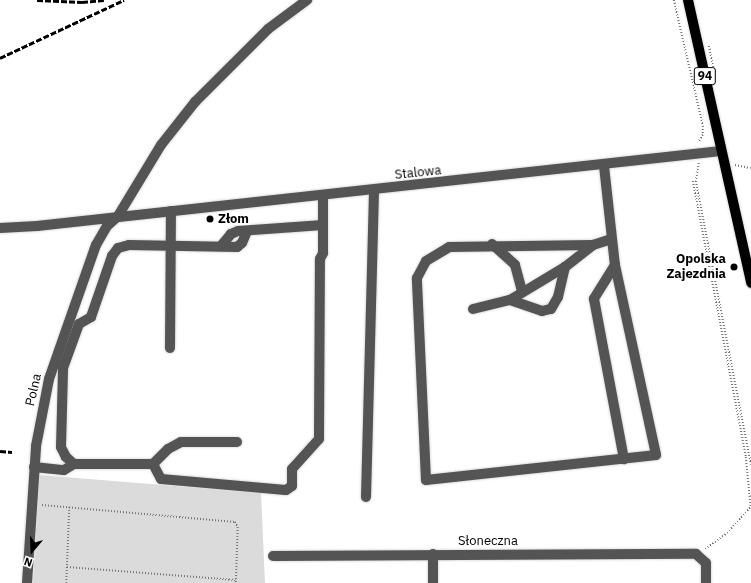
<!DOCTYPE html>
<meta charset="utf-8">
<style>
body{margin:0}
#map{position:relative;width:751px;height:583px;overflow:hidden;background:#fff;font-family:"IBM Plex Sans",sans-serif}
div>[style]{position:absolute}
.green>*{inset:0;background:#dbdbdb}
.path>*{height:1.5px;margin-top:-0.75px;transform-origin:0;background:repeating-linear-gradient(90deg,#767676 0 1px,transparent 0 3px)}
.roads{filter:drop-shadow(0 0 1px #dbdbdb) drop-shadow(0 0 1px #dbdbdb)}
.minor>*{height:10px;margin:-5px;padding:0 5px;transform-origin:5px;border-radius:5px;background:#545454}
.major>*{height:10px;margin:-5px;padding:0 5px;transform-origin:5px;border-radius:5px;background:#000}
.rail>*{height:3px;margin-top:-1.5px;transform-origin:0;background:repeating-linear-gradient(90deg,#000 0 6px,transparent 0 8px)}
.dots>*{width:11px;height:11px;translate:-50% -50%;box-sizing:border-box;border:2px solid #fff;border-radius:50%}
span{translate:-50% -50%;white-space:nowrap;text-align:center;line-height:1.15;-webkit-text-stroke:3.5px #fff;paint-order:stroke}
.shield-label span{padding:1px 3px;background:#fff;border:1px solid;border-radius:3px;-webkit-text-stroke-width:0}
.shield-label{font-size:12px;color:#000;font-weight:700}
.street-label{font-size:13px;color:#000}
.poi-label{font-size:13px;color:#000;font-weight:700}
.left{translate:0 -50%;text-align:left}
.right{translate:-100% -50%;text-align:right}
.north{position:absolute;left:12px;top:531px;width:40px;height:40px;-webkit-text-stroke:3px #fff;paint-order:stroke;rotate:199deg;font-size:11px;font-weight:700;line-height:16px;text-align:center;color:#000}
.north::after{content:'';display:block;margin:auto;width:14px;height:18px;background:#000;clip-path:polygon(50% 0,100% 100%,50% 72%,0 100%)}
</style>
<div id="map">
<div class="green">
<i style="clip-path:polygon(39px 475px,261px 493px,265px 583px,33px 583px)"></i>
</div>
<div class="path">
<i style="left:674px;top:0;width:129px;rotate:77deg"></i>
<i style="left:703px;top:126px;width:9px;rotate:90deg"></i>
<i style="left:703px;top:135px;width:9px;rotate:122deg"></i>
<i style="left:709px;top:46px;width:25px;rotate:78deg"></i>
<i style="left:699px;top:163px;width:18px;rotate:99deg"></i>
<i style="left:696px;top:181px;width:289px;rotate:79deg"></i>
<i style="left:735px;top:165px;width:16px;rotate:11deg"></i>
<i style="left:693px;top:181px;width:281px;rotate:79.1deg"></i>
<i style="left:746px;top:457px;width:51px;rotate:84.4deg"></i>
<i style="left:42px;top:505px;width:194px;rotate:5deg"></i>
<i style="left:235px;top:522px;width:6px;rotate:59deg"></i>
<i style="left:238px;top:527px;width:56px;rotate:92deg"></i>
<i style="left:705px;top:549px;width:27px;rotate:-36deg"></i>
<i style="left:727px;top:533px;width:36px;rotate:-48deg"></i>
<i style="left:67px;top:567px;width:169px;rotate:4.4deg"></i>
<i style="left:66px;top:583px;width:76px;rotate:-87.7deg"></i>
</div>
<div class="roads">
<div class="minor">
<i style="left:604px;top:166px;width:100px;rotate:83.7deg"></i>
<i style="left:615px;top:265px;width:194px;rotate:77.8deg"></i>
<i style="left:656px;top:455px;width:231px;rotate:173.8deg"></i>
<i style="left:426px;top:480px;width:202px;rotate:-92.6deg"></i>
<i style="left:417px;top:278px;width:19px;rotate:-62deg"></i>
<i style="left:426px;top:261px;width:27px;rotate:-31deg"></i>
<i style="left:449px;top:247px;width:144px;rotate:-0.8deg"></i>
<i style="left:593px;top:245px;width:19px;rotate:-18deg"></i>
<i style="left:323px;top:225px;width:29px;rotate:-90deg"></i>
<i style="left:0;top:228px;width:37px;rotate:-3deg"></i>
<i style="left:37px;top:226px;width:688px;rotate:-6.26deg"></i>
<i style="left:492px;top:244px;width:31px;rotate:42deg"></i>
<i style="left:515px;top:265px;width:28px;rotate:75deg"></i>
<i style="left:615px;top:265px;width:40px;rotate:122deg"></i>
<i style="left:594px;top:299px;width:163px;rotate:79.4deg"></i>
<i style="left:510px;top:300px;width:34px;rotate:19deg"></i>
<i style="left:542px;top:311px;width:9px;rotate:-13deg"></i>
<i style="left:551px;top:309px;width:14px;rotate:-60deg"></i>
<i style="left:558px;top:297px;width:31px;rotate:-77deg"></i>
<i style="left:473px;top:309px;width:38px;rotate:-14deg"></i>
<i style="left:510px;top:300px;width:64px;rotate:-31deg"></i>
<i style="left:565px;top:267px;width:36px;rotate:-38deg"></i>
<i style="left:170px;top:348px;width:137px;rotate:-89.6deg"></i>
<i style="left:237px;top:442px;width:56px;rotate:180deg"></i>
<i style="left:181px;top:442px;width:15px;rotate:152deg"></i>
<i style="left:168px;top:449px;width:21px;rotate:135deg"></i>
<i style="left:153px;top:464px;width:79px;rotate:180deg"></i>
<i style="left:74px;top:464px;width:11px;rotate:-139deg"></i>
<i style="left:66px;top:457px;width:11px;rotate:-117deg"></i>
<i style="left:61px;top:447px;width:79px;rotate:-88.5deg"></i>
<i style="left:63px;top:368px;width:47px;rotate:-70deg"></i>
<i style="left:79px;top:324px;width:14px;rotate:-30deg"></i>
<i style="left:91px;top:317px;width:65px;rotate:-71deg"></i>
<i style="left:112px;top:256px;width:10px;rotate:-53deg"></i>
<i style="left:118px;top:248px;width:11px;rotate:-15deg"></i>
<i style="left:129px;top:245px;width:108px;rotate:1.1deg"></i>
<i style="left:237px;top:247px;width:6px;rotate:-39deg"></i>
<i style="left:242px;top:243px;width:13px;rotate:-67deg"></i>
<i style="left:153px;top:464px;width:17px;rotate:62deg"></i>
<i style="left:161px;top:479px;width:125px;rotate:5deg"></i>
<i style="left:286px;top:490px;width:7px;rotate:-34deg"></i>
<i style="left:292px;top:486px;width:17px;rotate:-90deg"></i>
<i style="left:292px;top:469px;width:40px;rotate:-48deg"></i>
<i style="left:319px;top:439px;width:180px;rotate:-89.7deg"></i>
<i style="left:320px;top:259px;width:7px;rotate:-63deg"></i>
<i style="left:323px;top:253px;width:28px;rotate:-90deg"></i>
<i style="left:323px;top:225px;width:85px;rotate:176deg"></i>
<i style="left:238px;top:231px;width:8px;rotate:157deg"></i>
<i style="left:231px;top:234px;width:16px;rotate:130deg"></i>
<i style="left:34px;top:467px;width:30px;rotate:6deg"></i>
<i style="left:64px;top:470px;width:12px;rotate:-31deg"></i>
<i style="left:366px;top:497px;width:307px;rotate:-88.5deg"></i>
<i style="left:273px;top:556px;width:423px;rotate:-0.3deg"></i>
<i style="left:696px;top:554px;width:13px;rotate:42deg"></i>
<i style="left:706px;top:563px;width:20px;rotate:90deg"></i>
<i style="left:27px;top:583px;width:137px;rotate:-86.2deg"></i>
<i style="left:36px;top:446px;width:68px;rotate:-79deg"></i>
<i style="left:49px;top:379px;width:142px;rotate:-70.7deg"></i>
<i style="left:96px;top:245px;width:22px;rotate:-60deg"></i>
<i style="left:107px;top:226px;width:15px;rotate:-42deg"></i>
<i style="left:118px;top:216px;width:83px;rotate:-58.8deg"></i>
<i style="left:161px;top:145px;width:55px;rotate:-51.7deg"></i>
<i style="left:195px;top:102px;width:103px;rotate:-45deg"></i>
<i style="left:268px;top:29px;width:49px;rotate:-36.6deg"></i>
<i style="left:433px;top:583px;width:29px;rotate:-90deg"></i>
</div>
<div class="major">
<i style="left:688px;top:0;width:290px;rotate:77.4deg"></i>
</div>
</div>
<div class="rail">
<i style="left:37px;top:0;width:45px;rotate:2.5deg"></i>
<i style="left:82px;top:2px;width:22px;rotate:-5deg"></i>
<i style="left:0;top:58px;width:137px;rotate:-25.1deg"></i>
<i style="left:0;top:451px;width:12px;rotate:5deg"></i>
</div>
<div class="dots">
<i style="left:210px;top:219px;background:#000"></i>
<i style="left:734px;top:267px;background:#000"></i>
</div>
<div class="shield-label">
<span style="left:705px;top:76px">94</span>
</div>
<div class="street-label">
<span style="left:418px;top:173px;rotate:-6deg">Stalowa</span>
<span style="left:34px;top:390px;rotate:-77deg">Polna</span>
<span style="left:488px;top:541px">Słoneczna</span>
</div>
<div class="poi-label">
<span class="left" style="left:218px;top:219px">Złom</span>
<span class="right" style="left:726px;top:267px">Opolska<br>Zajezdnia</span>
</div>
<div class="north">N</div>
</div>
